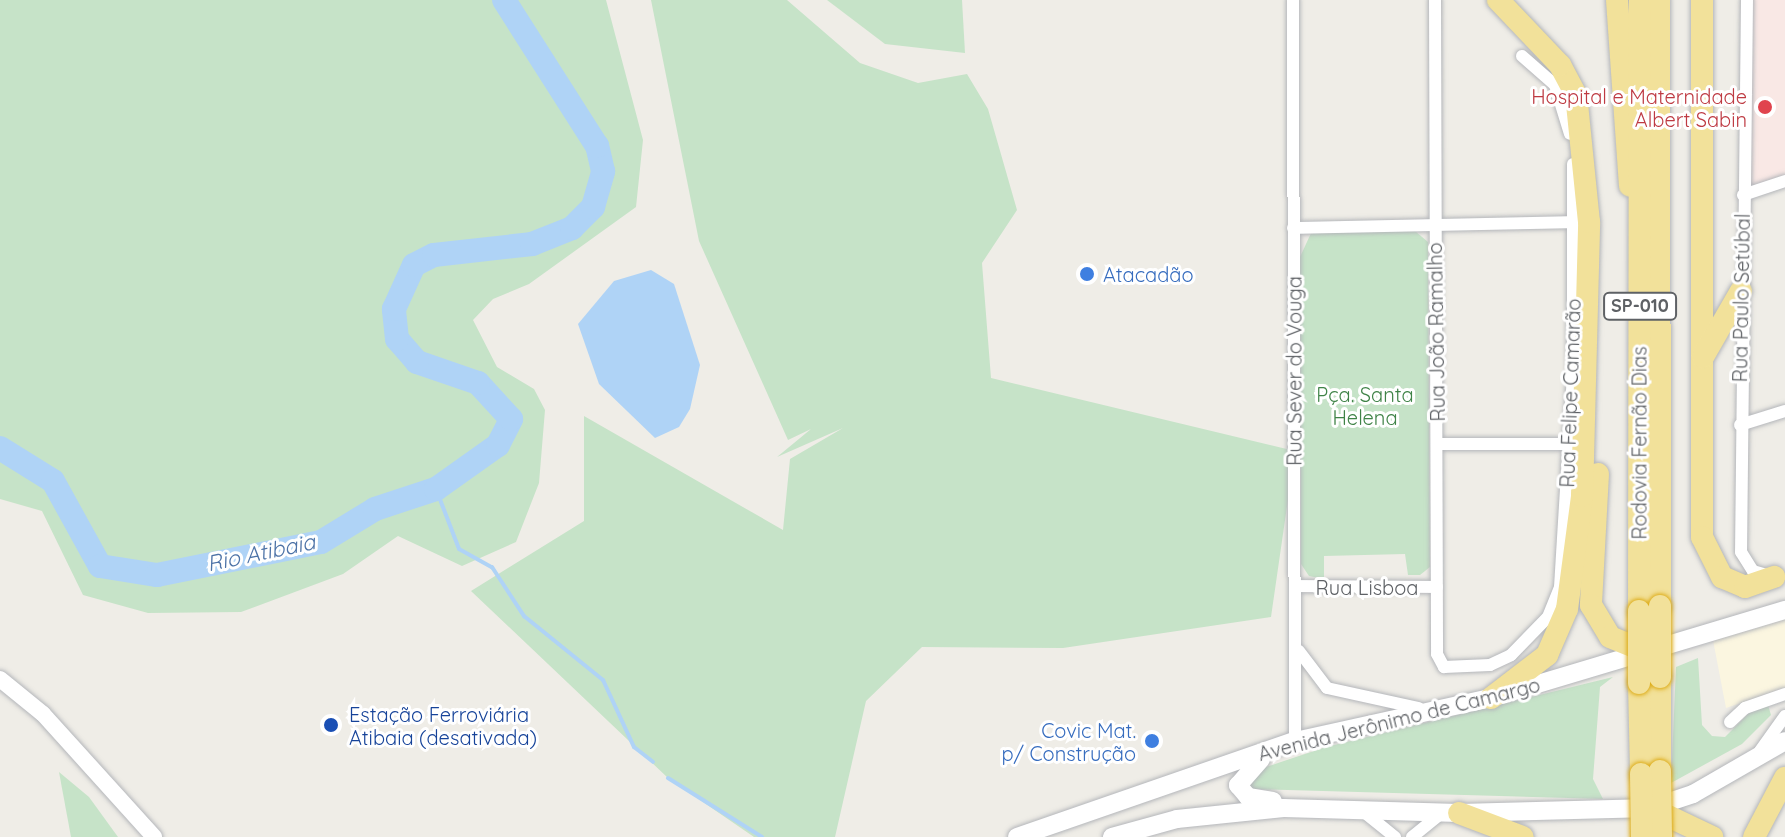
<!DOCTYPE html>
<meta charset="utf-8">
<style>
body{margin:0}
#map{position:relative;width:1785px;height:837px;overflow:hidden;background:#efede7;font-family:Quicksand,sans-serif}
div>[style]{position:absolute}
.commercial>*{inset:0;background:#fbf6e0}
.medical>*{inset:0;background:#f9e8e5}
.green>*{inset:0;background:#c6e3c8}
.water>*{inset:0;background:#afd3f6}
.stream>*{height:4px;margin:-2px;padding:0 2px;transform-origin:2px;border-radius:2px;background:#afd3f6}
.river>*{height:24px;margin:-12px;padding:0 12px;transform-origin:12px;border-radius:12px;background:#afd3f6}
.roads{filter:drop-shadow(0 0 2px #b4b6ba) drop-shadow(0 0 2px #b4b6ba)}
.minor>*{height:12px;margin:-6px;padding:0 6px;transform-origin:6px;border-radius:6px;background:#fff}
.tertiary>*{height:16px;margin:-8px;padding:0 8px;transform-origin:8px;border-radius:8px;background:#fff}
.secondary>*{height:18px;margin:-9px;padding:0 9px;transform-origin:9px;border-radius:9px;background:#fff}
.motorway>*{height:22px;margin:-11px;padding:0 11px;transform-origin:11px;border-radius:11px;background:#f2e19a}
.bridges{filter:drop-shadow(0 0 2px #ddac19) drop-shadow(0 0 2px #ddac19)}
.motorway-bridge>*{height:22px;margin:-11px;padding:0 11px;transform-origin:11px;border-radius:11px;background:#f2e19a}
.dots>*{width:22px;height:22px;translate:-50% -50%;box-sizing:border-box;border:4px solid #fff;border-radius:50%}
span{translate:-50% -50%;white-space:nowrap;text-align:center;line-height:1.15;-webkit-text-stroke:6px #fff;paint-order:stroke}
.shield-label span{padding:2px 6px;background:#fff;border:2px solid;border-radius:6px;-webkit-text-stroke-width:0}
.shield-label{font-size:18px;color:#5e6165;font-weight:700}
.health-label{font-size:20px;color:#be3a42}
.right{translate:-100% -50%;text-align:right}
.shop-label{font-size:20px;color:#366cbe}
.left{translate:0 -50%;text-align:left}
.street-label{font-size:20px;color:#5e6165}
.park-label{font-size:20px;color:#3f8347}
.transit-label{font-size:20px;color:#164399}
.water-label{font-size:22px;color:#4d73a7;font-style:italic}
</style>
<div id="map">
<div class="commercial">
<i style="clip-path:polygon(1785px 617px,1785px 688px,1726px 708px,1713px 640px)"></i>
</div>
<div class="medical">
<i style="clip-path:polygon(1747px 0,1785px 0,1785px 181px,1743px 195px)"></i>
</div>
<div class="green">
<i style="clip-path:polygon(0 0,606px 0,643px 140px,636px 207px,529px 284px,493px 299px,473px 320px,497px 367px,534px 389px,545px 410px,539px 483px,516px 542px,462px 566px,398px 536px,343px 574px,241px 612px,148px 613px,83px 595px,42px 511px,0 499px)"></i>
<i style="clip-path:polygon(651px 0,787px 0,860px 63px,918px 83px,967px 74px,988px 109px,1017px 210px,982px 263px,991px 378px,1295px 451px,1271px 617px,1063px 648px,922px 647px,866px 701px,835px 837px,754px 837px,668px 778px,471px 591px,584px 521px,584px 416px,783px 530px,790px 459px,843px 428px,777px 457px,811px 429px,788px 440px,699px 241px)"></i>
<i style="clip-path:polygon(827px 0,962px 0,965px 53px,885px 44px)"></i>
<i style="clip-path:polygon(1312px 231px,1415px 231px,1428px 242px,1430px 567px,1420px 575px,1408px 575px,1405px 554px,1324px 556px,1324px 579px,1309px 576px,1301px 564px,1300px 257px)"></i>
<i style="clip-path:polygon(1698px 658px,1702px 725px,1712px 736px,1725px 737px,1756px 706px,1768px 705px,1771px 715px,1742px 744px,1671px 783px,1676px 667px)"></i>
<i style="clip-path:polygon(1613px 677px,1600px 687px,1593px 779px,1603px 799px,1249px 789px,1251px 772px,1326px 747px)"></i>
<i style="clip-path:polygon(59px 772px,89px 797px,118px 837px,71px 837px)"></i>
</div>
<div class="water">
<i style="clip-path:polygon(651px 270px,674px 284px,700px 365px,690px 409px,679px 427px,655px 438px,599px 384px,578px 324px,614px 281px)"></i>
</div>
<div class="stream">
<i style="left:436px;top:489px;width:64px;rotate:69deg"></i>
<i style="left:459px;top:549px;width:38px;rotate:29deg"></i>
<i style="left:492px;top:567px;width:59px;rotate:56.9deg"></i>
<i style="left:524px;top:616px;width:102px;rotate:39deg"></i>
<i style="left:603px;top:680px;width:74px;rotate:65.2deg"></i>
<i style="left:634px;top:747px;width:24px;rotate:38deg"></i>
<i style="left:668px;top:778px;width:111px;rotate:32.1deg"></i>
</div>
<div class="river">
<i style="left:0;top:448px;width:62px;rotate:31.9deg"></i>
<i style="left:53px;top:481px;width:97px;rotate:61.1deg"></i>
<i style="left:100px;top:566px;width:58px;rotate:9deg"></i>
<i style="left:157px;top:575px;width:167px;rotate:-11.4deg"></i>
<i style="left:321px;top:542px;width:63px;rotate:-31.4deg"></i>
<i style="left:375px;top:509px;width:64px;rotate:-18.2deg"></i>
<i style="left:436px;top:489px;width:76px;rotate:-35.4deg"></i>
<i style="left:498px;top:445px;width:29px;rotate:-63deg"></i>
<i style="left:511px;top:419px;width:49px;rotate:-132.5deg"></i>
<i style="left:478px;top:383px;width:65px;rotate:-161deg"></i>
<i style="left:417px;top:362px;width:30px;rotate:-131deg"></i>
<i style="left:397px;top:339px;width:30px;rotate:-96deg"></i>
<i style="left:394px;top:309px;width:48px;rotate:-65.6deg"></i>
<i style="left:414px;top:265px;width:22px;rotate:-27deg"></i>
<i style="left:434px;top:255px;width:99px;rotate:-6.4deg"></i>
<i style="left:532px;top:244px;width:43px;rotate:-21.8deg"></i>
<i style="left:572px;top:228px;width:30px;rotate:-45deg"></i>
<i style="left:593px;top:207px;width:37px;rotate:-74deg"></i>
<i style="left:603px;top:171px;width:26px;rotate:-103deg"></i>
<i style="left:597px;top:146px;width:173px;rotate:-122.5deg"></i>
</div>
<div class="roads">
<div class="minor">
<i style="left:1293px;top:0;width:741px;rotate:89.85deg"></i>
<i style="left:1435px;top:0;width:654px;rotate:89.82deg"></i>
<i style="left:1437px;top:654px;width:15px;rotate:62deg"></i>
<i style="left:1444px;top:667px;width:46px;rotate:-2.5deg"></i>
<i style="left:1490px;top:665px;width:23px;rotate:-25deg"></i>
<i style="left:1511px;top:655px;width:53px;rotate:-45.8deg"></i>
<i style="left:1548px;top:617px;width:32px;rotate:-68deg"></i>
<i style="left:1560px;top:587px;width:215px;rotate:-86.5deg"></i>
<i style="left:1573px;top:372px;width:208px;rotate:-90deg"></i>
<i style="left:1747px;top:0;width:552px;rotate:90.62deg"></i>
<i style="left:1741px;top:552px;width:22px;rotate:58deg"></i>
<i style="left:1753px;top:571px;width:18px;rotate:16deg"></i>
<i style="left:1522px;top:56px;width:44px;rotate:41.3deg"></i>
<i style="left:1555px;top:85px;width:51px;rotate:73deg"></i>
<i style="left:1743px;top:195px;width:44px;rotate:-18.4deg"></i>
<i style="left:1293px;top:228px;width:280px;rotate:-1.2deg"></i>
<i style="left:1740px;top:425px;width:47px;rotate:-17.3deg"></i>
<i style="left:1438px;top:444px;width:131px"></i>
<i style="left:1296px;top:586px;width:141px;rotate:0.4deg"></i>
<i style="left:1299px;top:651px;width:46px;rotate:52.9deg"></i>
<i style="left:1327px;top:688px;width:94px;rotate:12.3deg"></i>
<i style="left:1730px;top:722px;width:21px;rotate:-43deg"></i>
<i style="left:1745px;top:708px;width:42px;rotate:-19.3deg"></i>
<i style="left:1760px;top:751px;width:43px;rotate:-54.5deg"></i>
<i style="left:1364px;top:812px;width:40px;rotate:39deg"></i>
<i style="left:1412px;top:837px;width:38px;rotate:-39deg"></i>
</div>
<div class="tertiary">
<i style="left:0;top:679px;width:55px;rotate:39.1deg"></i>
<i style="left:43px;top:714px;width:166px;rotate:47.9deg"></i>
</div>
<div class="secondary">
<i style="left:1261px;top:759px;width:35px;rotate:131deg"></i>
<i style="left:1238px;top:785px;width:16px;rotate:50deg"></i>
<i style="left:1248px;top:797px;width:25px;rotate:9deg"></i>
<i style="left:1017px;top:837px;width:294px;rotate:-19.1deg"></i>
<i style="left:1295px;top:741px;width:201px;rotate:-12.4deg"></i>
<i style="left:1491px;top:698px;width:307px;rotate:-16.7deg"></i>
<i style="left:1112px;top:837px;width:67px;rotate:-15.5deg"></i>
<i style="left:1177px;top:819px;width:107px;rotate:-5.9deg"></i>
<i style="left:1283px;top:808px;width:176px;rotate:1.6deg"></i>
<i style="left:1459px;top:813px;width:192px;rotate:-1.5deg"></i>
<i style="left:1651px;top:808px;width:44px;rotate:-18.4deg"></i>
<i style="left:1693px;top:794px;width:106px;rotate:-29.9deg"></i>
</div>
<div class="motorway">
<i style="left:1617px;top:0;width:186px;rotate:86deg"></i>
<i style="left:1659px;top:0;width:606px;rotate:89.91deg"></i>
<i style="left:1702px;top:0;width:537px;rotate:90deg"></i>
<i style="left:1702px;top:537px;width:45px;rotate:63.4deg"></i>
<i style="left:1722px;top:577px;width:25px;rotate:23deg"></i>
<i style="left:1745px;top:587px;width:31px;rotate:-19deg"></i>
<i style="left:1703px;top:357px;width:76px;rotate:-60.1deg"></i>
<i style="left:1598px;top:474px;width:131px;rotate:93.1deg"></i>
<i style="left:1591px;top:605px;width:37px;rotate:59deg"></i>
<i style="left:1610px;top:637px;width:45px;rotate:22deg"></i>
<i style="left:1639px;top:611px;width:611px;rotate:-89.91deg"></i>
<i style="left:1660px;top:677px;width:94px;rotate:90deg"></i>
<i style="left:1639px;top:683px;width:91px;rotate:88.7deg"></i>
<i style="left:1491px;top:698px;width:71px;rotate:-37.5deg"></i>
<i style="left:1547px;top:655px;width:50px;rotate:-66.5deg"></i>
<i style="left:1567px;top:609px;width:114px;rotate:-82.4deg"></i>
<i style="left:1582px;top:496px;width:274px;rotate:-88.5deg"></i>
<i style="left:1589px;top:222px;width:128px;rotate:-95.8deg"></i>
<i style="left:1576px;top:95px;width:34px;rotate:-118deg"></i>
<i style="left:1560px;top:65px;width:90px;rotate:-133.6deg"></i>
<i style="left:1651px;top:808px;width:68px;rotate:25.4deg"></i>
<i style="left:1459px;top:813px;width:68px;rotate:20.6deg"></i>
<i style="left:1754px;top:837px;width:67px;rotate:-62.3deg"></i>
</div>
</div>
<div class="bridges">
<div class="motorway-bridge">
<i style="left:1660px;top:606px;width:71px;rotate:90deg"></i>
<i style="left:1639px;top:683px;width:72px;rotate:-90deg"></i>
<i style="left:1660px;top:771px;width:66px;rotate:89.1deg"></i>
<i style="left:1641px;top:774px;width:63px;rotate:89.1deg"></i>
</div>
</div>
<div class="dots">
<i style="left:1765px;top:107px;background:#e0444e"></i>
<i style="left:1087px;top:274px;background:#3f7fe0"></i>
<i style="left:331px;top:725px;background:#1a4fb4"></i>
<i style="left:1152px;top:741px;background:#3f7fe0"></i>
</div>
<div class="shield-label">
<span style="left:1640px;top:306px">SP-010</span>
</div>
<div class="health-label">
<span class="right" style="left:1747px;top:108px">Hospital e Maternidade<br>Albert Sabin</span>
</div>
<div class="shop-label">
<span class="left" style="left:1103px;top:274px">Atacadão</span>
<span class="right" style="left:1136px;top:742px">Covic Mat.<br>p/ Construção</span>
</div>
<div class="street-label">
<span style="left:1741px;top:298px;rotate:-89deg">Rua Paulo Setúbal</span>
<span style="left:1436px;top:332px;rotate:-91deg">Rua João Ramalho</span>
<span style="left:1294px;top:371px;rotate:-90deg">Rua Sever do Vouga</span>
<span style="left:1570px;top:393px;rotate:-88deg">Rua Felipe Camarão</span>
<span style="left:1639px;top:443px;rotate:-90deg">Rodovia Fernão Dias</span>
<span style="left:1367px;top:587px">Rua Lisboa</span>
<span style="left:1399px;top:719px;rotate:-14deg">Avenida Jerônimo de Camargo</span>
</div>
<div class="park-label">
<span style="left:1365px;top:406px">Pça. Santa<br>Helena</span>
</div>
<div class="transit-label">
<span class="left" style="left:349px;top:726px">Estação Ferroviária<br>Atibaia (desativada)</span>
</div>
<div class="water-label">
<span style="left:261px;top:553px;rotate:-12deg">Rio Atibaia</span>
</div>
</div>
